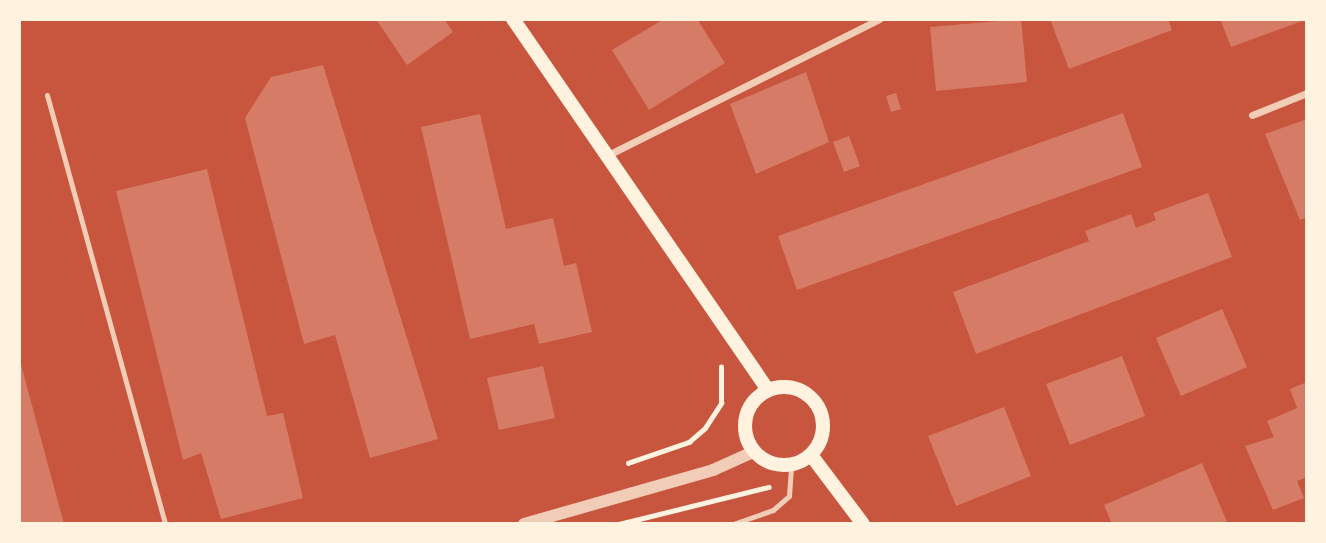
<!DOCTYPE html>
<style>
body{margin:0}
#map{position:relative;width:1326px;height:543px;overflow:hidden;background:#c8553d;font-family:"Alegreya Sans",sans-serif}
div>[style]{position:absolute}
.building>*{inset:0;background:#d67c66}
.path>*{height:4.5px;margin:-2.25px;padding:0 2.25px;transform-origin:2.25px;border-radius:2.25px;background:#fff3e0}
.service>*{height:5px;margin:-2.5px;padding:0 2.5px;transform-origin:2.5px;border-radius:2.5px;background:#f1ccb7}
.minor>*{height:7px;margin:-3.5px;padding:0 3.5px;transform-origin:3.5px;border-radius:3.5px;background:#f1ccb7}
.tertiary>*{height:12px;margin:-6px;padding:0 6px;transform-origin:6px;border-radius:6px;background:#f1ccb7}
.secondary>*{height:14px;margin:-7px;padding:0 7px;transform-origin:7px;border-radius:7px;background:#fff3e0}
.secondary>.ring{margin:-7px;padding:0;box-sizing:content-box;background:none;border:14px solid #fff3e0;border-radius:50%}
span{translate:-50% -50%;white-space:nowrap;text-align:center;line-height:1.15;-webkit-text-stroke:5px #fff3e0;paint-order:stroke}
.frame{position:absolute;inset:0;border:21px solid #fff3e0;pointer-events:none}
</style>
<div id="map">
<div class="building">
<i style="clip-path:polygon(376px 19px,444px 19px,453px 32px,407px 65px)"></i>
<i style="clip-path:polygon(664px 19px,697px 19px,725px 63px,649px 110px,612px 50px)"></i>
<i style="clip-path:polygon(1021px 19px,1027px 82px,936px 91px,930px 27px)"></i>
<i style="clip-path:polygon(1050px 19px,1168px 19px,1172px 30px,1069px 69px)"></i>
<i style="clip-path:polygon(1220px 19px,1305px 19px,1305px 20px,1231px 47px)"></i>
<i style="clip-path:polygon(323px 65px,438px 439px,370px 458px,335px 335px,304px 344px,245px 118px,271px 77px)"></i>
<i style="clip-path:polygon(806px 72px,829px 142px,756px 174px,730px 104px)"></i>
<i style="clip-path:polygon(896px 93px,901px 109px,891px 112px,886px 96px)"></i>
<i style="clip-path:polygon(1123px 113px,1142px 167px,797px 290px,778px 236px)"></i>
<i style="clip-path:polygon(480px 114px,506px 229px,553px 218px,564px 266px,576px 263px,592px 332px,539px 344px,534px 324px,470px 339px,421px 127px)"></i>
<i style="clip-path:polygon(1307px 119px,1307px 217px,1300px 220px,1265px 134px)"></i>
<i style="clip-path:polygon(849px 136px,860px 166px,844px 172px,833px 142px)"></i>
<i style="clip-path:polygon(207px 169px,267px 416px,283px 413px,303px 498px,221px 519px,201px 453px,183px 460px,116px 191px)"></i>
<i style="clip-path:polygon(1208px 193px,1232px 257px,976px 354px,953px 292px,1089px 241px,1085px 231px,1131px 214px,1136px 228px,1156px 220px,1153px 213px)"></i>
<i style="clip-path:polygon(1222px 309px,1247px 367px,1181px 396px,1156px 338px)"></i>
<i style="clip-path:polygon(1122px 356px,1145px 416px,1070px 445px,1046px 384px)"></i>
<i style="clip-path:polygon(19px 361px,20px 361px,64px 524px,19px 524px)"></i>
<i style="clip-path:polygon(543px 366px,555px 418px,499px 430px,487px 378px)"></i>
<i style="clip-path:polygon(1307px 382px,1307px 477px,1297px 481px,1304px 498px,1273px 510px,1245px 446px,1274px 437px,1267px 421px,1297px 408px,1290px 389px)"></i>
<i style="clip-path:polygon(1004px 407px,1031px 476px,956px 506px,928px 436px)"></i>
<i style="clip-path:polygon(1202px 463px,1228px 524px,1112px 524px,1104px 505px)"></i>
</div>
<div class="path">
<i style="left:628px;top:463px;width:65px;rotate:-19deg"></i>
<i style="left:689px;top:442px;width:21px;rotate:-41deg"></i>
<i style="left:705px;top:428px;width:30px;rotate:-57deg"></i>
<i style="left:721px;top:403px;width:36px;rotate:-90deg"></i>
<i style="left:619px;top:524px;width:154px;rotate:-13.9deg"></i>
</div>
<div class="service">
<i style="left:47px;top:95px;width:445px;rotate:74.6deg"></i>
<i style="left:733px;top:524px;width:42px;rotate:-19.3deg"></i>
<i style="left:773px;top:510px;width:21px;rotate:-41deg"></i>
<i style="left:789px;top:496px;width:31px;rotate:-86deg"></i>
</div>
<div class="minor">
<i style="left:1252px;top:115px;width:59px;rotate:-21.8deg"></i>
<i style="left:606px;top:156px;width:306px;rotate:-26.6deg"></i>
</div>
<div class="tertiary">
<i style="left:524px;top:524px;width:197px;rotate:-15.9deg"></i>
<i style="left:713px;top:470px;width:44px;rotate:-24.2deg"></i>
</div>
<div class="secondary">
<i style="left:513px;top:19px;width:450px;rotate:55.5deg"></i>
<i class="ring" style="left:745px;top:387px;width:64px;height:64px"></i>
<i style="left:811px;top:455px;width:86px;rotate:53deg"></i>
</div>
<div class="frame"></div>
</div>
